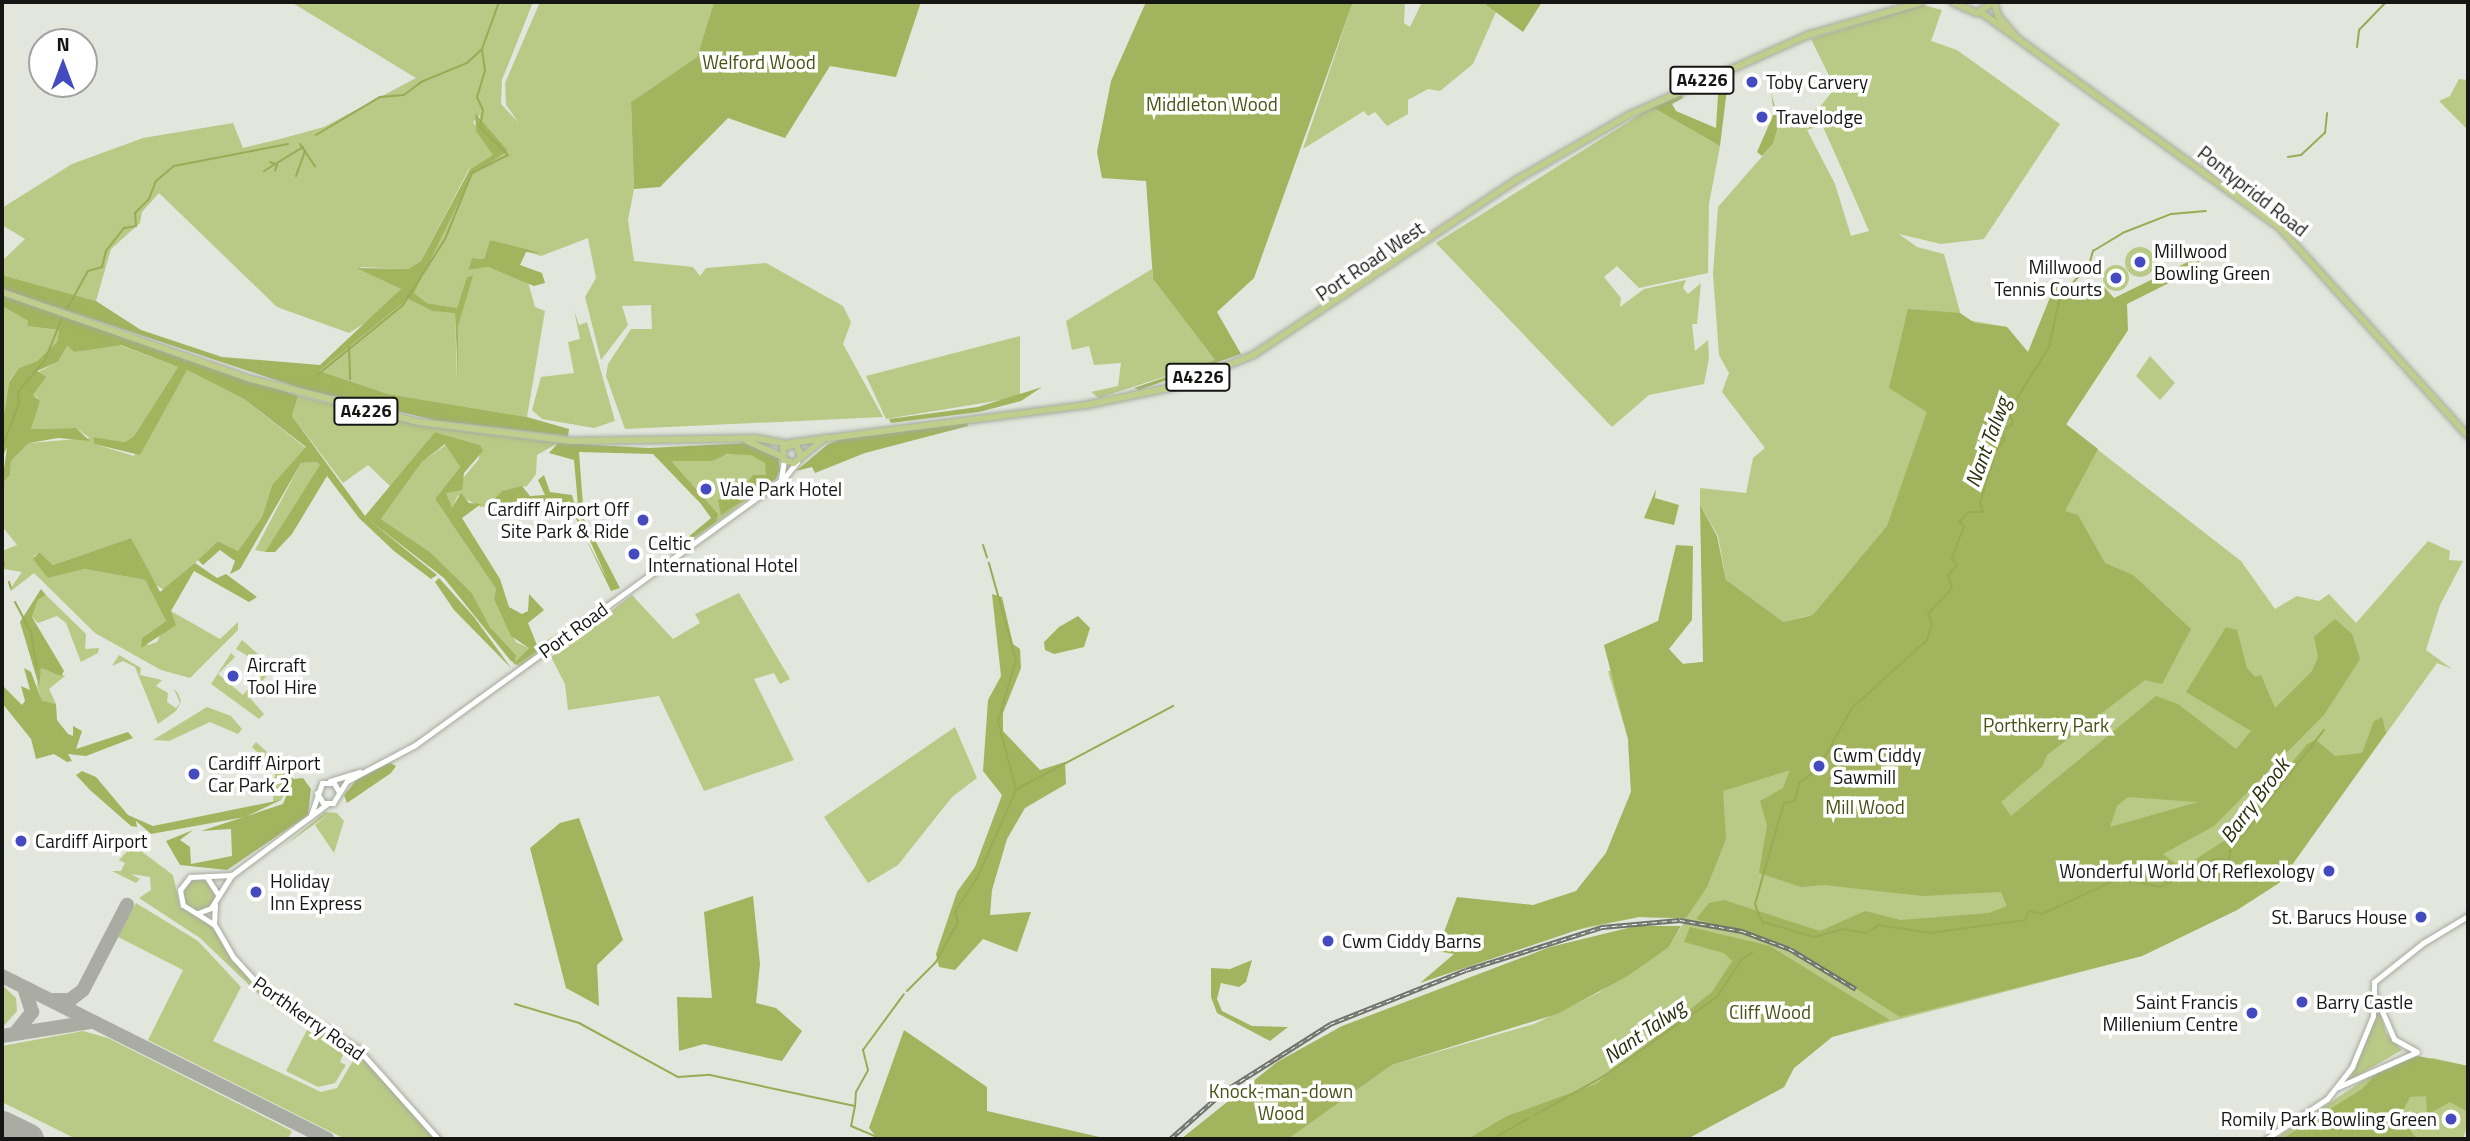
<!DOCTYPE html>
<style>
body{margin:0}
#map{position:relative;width:2470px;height:1141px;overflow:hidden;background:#e3e6dc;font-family:"Titillium Web",sans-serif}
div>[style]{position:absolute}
.green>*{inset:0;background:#b9c986}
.round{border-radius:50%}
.forest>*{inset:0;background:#a2b45e}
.stream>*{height:2px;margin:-1px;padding:0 1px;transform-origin:1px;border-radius:1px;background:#99ab55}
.taxiway>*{height:14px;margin:-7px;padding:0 7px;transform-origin:7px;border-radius:7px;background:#aaaca4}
.runway>*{height:33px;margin:-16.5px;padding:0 16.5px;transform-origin:16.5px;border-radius:16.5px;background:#aaaca4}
.roads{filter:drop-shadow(0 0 2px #a6a99f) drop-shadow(0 0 2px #a6a99f)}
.minor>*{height:5px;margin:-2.5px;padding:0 2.5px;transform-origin:2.5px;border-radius:2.5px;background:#fff}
.major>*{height:6px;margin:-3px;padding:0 3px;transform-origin:3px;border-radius:3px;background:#c1cd8c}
.rail>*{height:4.5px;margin-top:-2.25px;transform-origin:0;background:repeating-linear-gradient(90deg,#fff 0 5px,#70726c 0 10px);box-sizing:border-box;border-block:2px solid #70726c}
.dots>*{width:19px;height:19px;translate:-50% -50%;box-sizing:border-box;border:4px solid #fff;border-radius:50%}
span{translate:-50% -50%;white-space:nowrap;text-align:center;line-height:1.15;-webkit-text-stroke:7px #fff;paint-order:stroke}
.shield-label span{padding:2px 5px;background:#fff;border:2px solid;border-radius:5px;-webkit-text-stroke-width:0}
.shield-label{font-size:18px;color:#151613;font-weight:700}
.park-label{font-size:19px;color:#475213}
.poi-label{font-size:19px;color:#151613}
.left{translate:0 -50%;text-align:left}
.right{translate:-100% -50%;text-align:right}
.street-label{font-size:19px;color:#151613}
.water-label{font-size:21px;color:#282f0a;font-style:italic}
.frame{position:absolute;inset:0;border:4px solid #151613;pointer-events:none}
.north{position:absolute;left:28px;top:28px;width:70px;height:70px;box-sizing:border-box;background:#fff;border:2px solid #a1a2a1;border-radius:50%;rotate:0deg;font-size:19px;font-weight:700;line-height:28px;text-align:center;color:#151613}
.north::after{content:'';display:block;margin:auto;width:24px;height:32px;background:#444abf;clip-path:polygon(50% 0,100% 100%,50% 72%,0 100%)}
</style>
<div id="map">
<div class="green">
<i style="clip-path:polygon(291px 2px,533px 2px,502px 80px,501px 104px,519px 123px,506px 105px,505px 83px,540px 2px,714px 2px,697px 57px,631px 102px,634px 189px,628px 220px,634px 261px,693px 267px,700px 276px,706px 268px,766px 263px,843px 306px,851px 322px,843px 344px,883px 417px,625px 429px,606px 376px,608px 364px,631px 329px,652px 329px,651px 305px,622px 306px,628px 325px,601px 360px,585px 297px,596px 278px,588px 238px,541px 256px,490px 240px,484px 259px,472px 258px,468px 270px,488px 267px,528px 282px,535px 307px,545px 311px,527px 417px,388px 394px,318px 371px,408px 299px,432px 311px,455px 312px,457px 382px,458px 326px,467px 278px,457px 308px,427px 303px,414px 293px,414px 284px,472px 175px,508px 151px,481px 126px,480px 115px,473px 122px,494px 155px,469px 169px,421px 261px,408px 269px,359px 267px,401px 289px,375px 317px,349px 333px,277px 307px,159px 193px,142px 212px,140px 223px,111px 249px,96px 301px,2px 275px,2px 261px,25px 239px,2px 225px,2px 208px,72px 164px,143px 138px,233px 123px,243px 148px,280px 139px,324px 127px,416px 78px)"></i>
<i style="clip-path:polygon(1353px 2px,1405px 2px,1404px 23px,1410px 27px,1422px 2px,1482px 2px,1496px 12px,1473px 64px,1440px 91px,1428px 89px,1408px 100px,1408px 114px,1387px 126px,1375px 112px,1368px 116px,1364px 111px,1303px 149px)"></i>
<i style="clip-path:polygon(evenodd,1923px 5px,1942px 10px,1931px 41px,1957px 50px,2060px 124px,1984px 239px,1941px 244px,1899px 234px,1917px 247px,1944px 254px,1962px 319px,2007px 327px,2028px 353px,2128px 330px,2066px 425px,2241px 561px,2275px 609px,2297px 596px,2319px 601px,2329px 594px,2356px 623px,2428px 541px,2450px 551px,2449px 560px,2463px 561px,2440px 605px,2426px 650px,2452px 669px,2437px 663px,2279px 883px,2237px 910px,2142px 956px,1832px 1037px,1794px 1068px,1784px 1087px,1687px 1139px,1288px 1139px,1392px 1065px,1534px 1024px,1598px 993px,1669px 947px,1686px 919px,1639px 917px,1573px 931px,1576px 891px,1606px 853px,1631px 792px,1628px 739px,1608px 671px,1704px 662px,1811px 615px,1783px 622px,1746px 599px,1726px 580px,1718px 536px,1700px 505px,1700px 488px,1746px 493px,1753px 458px,1765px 448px,1722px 392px,1729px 373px,1719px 355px,1713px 274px,1718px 207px,1773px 144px,1778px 128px,1819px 108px,1835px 88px,1811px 39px,1923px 5px,1822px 125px,1837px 158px,1869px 231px,1851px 236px,1835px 184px,1807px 130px,1822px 125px)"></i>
<i style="clip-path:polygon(2459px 79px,2468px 80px,2467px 129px,2439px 101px,2450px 96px)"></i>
<i style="clip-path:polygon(1652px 107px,1720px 146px,1709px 204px,1708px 273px,1639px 288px,1617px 266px,1604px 277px,1621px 298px,1620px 307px,1644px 289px,1686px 280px,1683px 288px,1688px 294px,1701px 283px,1697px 324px,1692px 324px,1695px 351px,1708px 340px,1709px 358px,1704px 384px,1649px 395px,1612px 427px,1436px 243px)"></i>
<i class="round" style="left:2125px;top:247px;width:30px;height:30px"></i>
<i class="round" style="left:2103px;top:265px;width:26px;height:26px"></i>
<i style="clip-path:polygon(1152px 269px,1153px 279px,1215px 360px,1099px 398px,1091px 392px,1118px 386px,1121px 363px,1094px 365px,1089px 346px,1072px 350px,1066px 321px)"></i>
<i style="clip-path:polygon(2px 306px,28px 321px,27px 326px,59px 330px,57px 342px,37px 361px,19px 368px,9px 381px,2px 427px)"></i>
<i style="clip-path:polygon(574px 310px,579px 325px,587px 322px,615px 421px,594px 428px,542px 419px,532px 410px,541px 377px,574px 373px,568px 342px,580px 339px)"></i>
<i style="clip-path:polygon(1020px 336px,1020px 397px,886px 419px,866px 376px)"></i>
<i style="clip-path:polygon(117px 344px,178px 367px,134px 436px,125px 442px,93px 437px,94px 444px,134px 456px,187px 370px,244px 399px,306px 448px,272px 485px,262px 517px,238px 551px,218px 541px,166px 591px,152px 583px,131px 538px,53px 565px,39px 552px,34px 556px,48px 578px,85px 569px,145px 580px,166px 621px,142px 638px,148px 645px,157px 642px,171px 611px,220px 639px,238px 622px,238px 630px,190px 678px,161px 670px,95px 633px,34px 573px,11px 591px,4px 573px,10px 589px,22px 572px,4px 569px,2px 562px,2px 551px,17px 545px,2px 526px,2px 484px,10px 475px,11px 461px,29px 443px,90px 438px,76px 428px,31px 429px,38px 398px,33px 395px,45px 377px,36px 373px,58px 362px,67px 346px,76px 352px)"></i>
<i style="clip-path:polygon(2150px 356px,2175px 383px,2160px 400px,2136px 376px)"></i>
<i style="clip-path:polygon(298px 396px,422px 426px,558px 443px,537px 455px,536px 474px,527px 486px,506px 490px,490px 506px,481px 507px,458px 495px,452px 509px,445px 491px,453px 490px,479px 459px,480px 445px,435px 432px,391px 487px,368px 465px,343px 483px,292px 416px)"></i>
<i style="clip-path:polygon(447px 444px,460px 467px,435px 499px,496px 589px,494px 599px,516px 642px,529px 648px,515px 662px,598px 606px,520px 666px,513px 664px,516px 655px,490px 627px,472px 593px,430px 552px,381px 519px,422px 462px)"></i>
<i style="clip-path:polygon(755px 453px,773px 470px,761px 487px,776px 479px,673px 554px,667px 554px,716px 519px,658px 458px)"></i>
<i style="clip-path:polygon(317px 462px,321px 465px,265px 552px,255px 550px,301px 463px)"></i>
<i style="clip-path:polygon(739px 593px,790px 679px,780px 684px,774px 673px,754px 679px,794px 760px,704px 791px,659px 696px,568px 710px,565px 684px,551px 657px,632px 595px,673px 639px,700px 623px,695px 614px)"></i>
<i style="clip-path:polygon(46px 595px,86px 634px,85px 649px,99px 648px,98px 653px,81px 662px,66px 623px,57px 616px,38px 623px,32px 617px,38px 600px)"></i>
<i style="clip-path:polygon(242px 640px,273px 667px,250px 698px,264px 714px,259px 719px,211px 684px,231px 653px,235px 657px,218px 674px,243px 695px,256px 680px,265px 666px,236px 649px)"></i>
<i style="clip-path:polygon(119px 655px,141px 668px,140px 675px,162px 680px,156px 686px,168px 693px,167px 702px,176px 708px,180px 703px,174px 689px,178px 693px,181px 702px,176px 711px,158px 724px,135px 667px,123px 661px,112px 666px)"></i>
<i style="clip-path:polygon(47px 666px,65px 676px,49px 689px,56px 704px,42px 702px,37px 685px,41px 668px,51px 672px)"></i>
<i style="clip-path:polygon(207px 707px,231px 716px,242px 729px,238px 734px,210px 722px,169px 741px,153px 740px)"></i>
<i style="clip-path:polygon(955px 727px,977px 778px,952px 797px,898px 865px,868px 883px,824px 817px)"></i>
<i style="clip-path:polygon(256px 742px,275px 759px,277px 752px,285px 759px,282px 780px,289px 785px,281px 800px,273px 803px,275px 769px,252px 747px)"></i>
<i style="clip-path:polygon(325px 812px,337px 813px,344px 821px,334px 853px,315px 825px,330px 813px,284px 846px)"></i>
<i style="clip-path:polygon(133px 845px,173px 875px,180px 907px,210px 924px,251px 982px,347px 1044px,351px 1054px,345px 1051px,340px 1062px,346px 1065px,335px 1083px,318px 1087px,286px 1071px,309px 1026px,268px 1003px,200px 938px,139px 898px,151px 890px,150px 877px,131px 874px,140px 879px,136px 883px,112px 871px,121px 871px,125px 863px,119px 860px)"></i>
<i class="round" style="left:183px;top:879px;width:32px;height:32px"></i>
<i style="clip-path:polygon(136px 903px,198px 941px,241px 987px,213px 1041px,321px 1092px,337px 1088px,354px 1059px,362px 1057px,435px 1139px,345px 1139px,148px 1040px,183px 970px,118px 937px)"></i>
<i style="clip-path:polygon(2px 985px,16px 998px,17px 1011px,2px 1028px)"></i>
<i style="clip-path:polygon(2378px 1006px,2386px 1033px,2402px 1050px,2350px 1080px)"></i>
<i style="clip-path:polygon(83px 1031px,108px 1038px,292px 1131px,288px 1139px,76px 1139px,2px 1102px,2px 1046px)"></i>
<i style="clip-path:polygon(2433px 1058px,2468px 1066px,2468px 1123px,2463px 1139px,2275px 1139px,2382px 1068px)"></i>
</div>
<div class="forest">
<i style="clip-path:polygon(714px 2px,921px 2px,896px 77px,830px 66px,785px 138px,728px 118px,660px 187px,634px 189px,631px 102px,697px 57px)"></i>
<i style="clip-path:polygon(1146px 2px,1353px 2px,1254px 278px,1217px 312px,1241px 354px,1139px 390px,1134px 388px,1215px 360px,1153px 279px,1146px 181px,1102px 178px,1097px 152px,1111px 81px)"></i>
<i style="clip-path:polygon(1482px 2px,1542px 2px,1523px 32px)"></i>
<i style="clip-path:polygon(1727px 89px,1720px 146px,1652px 107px,1680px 93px,1683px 98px,1672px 104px,1676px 111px,1716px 128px,1718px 95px)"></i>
<i style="clip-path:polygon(1771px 92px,1779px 124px,1773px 144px,1762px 156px,1757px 152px,1774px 113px)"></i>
<i style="clip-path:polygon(475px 113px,508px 151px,472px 175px,414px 293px,427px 303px,457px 308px,467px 277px,473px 276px,458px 326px,458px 382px,455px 313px,432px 311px,408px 299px,319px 371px,388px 394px,527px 417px,569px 429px,568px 436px,434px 420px,300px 388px,2px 289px,2px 275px,96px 301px,141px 330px,222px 357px,320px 365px,401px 289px,357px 268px,408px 269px,421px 261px,470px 169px,493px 155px,476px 131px)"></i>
<i style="clip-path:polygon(490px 240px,541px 253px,526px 252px,520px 265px,542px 273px,545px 283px,534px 286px,488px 267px,468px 270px,472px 258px,484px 259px)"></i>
<i style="clip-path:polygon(evenodd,2200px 256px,2199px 268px,2127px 304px,2128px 330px,2066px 424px,2098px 449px,2065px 511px,2078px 515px,2105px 563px,2133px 575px,2191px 629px,2162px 684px,2145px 680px,2047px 755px,2042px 767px,2001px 802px,2011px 816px,2156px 696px,2178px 704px,2236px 749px,2251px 731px,2186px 692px,2226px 627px,2237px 630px,2247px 668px,2255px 677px,2261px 675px,2275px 708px,2312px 671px,2318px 657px,2314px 637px,2335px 619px,2352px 634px,2360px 659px,2324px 715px,2214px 826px,2163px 854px,2176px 864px,2193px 861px,2233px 835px,2307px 744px,2316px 740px,2335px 756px,2362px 753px,2374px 721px,2382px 717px,2386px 733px,2279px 883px,2237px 910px,2142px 956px,1900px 1017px,1791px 947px,1696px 919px,1709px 903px,1724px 900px,1820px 931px,1865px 911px,1901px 920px,1989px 913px,2007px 906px,2001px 892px,1922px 896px,1824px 885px,1801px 887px,1759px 873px,1767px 825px,1760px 801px,1783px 788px,1790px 770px,1723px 791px,1726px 839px,1707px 887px,1686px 918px,1639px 917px,1586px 927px,1420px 983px,1454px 954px,1437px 951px,1457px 897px,1533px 905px,1576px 891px,1606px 853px,1631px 792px,1628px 739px,1604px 645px,1658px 621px,1676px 545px,1693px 546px,1692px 620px,1669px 649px,1683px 664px,1703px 662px,1700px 505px,1717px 536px,1726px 580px,1783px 622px,1813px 615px,1887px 526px,1927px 412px,1889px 388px,1908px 309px,1960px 313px,1975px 323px,2007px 327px,2028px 352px,2055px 285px,2080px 295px,2101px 283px,2114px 298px,2200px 256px,2128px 797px,2197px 802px,2198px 802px,2110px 827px,2117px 806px,2128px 797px)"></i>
<i style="clip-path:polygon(evenodd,2px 295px,298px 396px,292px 416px,365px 516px,435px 432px,480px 445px,483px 451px,464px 473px,462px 490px,446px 493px,452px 508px,461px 493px,469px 503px,481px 504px,462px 518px,500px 579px,509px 607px,522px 614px,528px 611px,529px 594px,544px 610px,528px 623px,539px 650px,517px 664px,511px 661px,444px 578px,369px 520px,437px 575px,431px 579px,394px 551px,359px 518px,327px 476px,292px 534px,275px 552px,265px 552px,320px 465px,317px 462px,301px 463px,240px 569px,230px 574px,235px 561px,220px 550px,203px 565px,198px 560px,218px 541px,238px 551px,262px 517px,272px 485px,306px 447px,244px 399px,187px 370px,140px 455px,94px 444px,93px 437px,125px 442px,134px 436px,178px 367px,121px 345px,75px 352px,67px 346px,58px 362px,37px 371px,46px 377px,33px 395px,40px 401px,31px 429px,76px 428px,90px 441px,58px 438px,29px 443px,11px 461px,10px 475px,2px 484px,7px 447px,2px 458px,2px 427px,9px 382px,19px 368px,37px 361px,57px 342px,59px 330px,27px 326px,28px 321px,2px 306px,2px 295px,445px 444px,460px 467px,435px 499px,496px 589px,494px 599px,511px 636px,529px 648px,515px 662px,516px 655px,490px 627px,472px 593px,430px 552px,381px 519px,422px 462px,445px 444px)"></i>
<i style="clip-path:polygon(1042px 387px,1021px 401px,979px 412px,891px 423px,889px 419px,978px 407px)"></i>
<i style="clip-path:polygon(967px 422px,968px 426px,865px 453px,815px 473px,812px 467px,796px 471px,828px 444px,852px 435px)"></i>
<i style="clip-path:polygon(558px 443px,649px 448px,745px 443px,778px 456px,780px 470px,776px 479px,721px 515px,718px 500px,741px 490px,753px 475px,766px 475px,765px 463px,751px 455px,727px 454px,712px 461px,671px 461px,718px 514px,716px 522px,669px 553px,711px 518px,701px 504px,653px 454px,579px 452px,584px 519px,620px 588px,611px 591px,570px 506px,554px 501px,489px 505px,502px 491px,522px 486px,530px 496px,545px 495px,538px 480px,544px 475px,550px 492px,572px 495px,582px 531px,607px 579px,579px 516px,574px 460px,549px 453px)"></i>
<i style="clip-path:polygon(1656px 489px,1655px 498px,1679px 505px,1674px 525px,1644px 518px)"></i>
<i style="clip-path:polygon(131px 538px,160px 592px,195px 563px,217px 578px,226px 574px,257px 597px,249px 602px,194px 571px,171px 611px,176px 625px,141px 648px,142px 638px,166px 621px,145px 580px,85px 569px,48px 578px,33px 559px,39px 552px,53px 565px)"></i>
<i style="clip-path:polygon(439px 578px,474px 617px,511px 668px,454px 610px,435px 582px)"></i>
<i style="clip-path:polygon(41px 589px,46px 595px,38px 600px,32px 617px,64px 671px,61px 676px,41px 668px,39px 686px,20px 622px)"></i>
<i style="clip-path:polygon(992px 594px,1002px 597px,1013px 644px,1020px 649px,1021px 668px,1003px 713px,1003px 731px,1040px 770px,1065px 762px,1066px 784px,1025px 808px,1007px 839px,992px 890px,990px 915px,1031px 912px,1017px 952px,983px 939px,955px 970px,939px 967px,936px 954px,957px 892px,975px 867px,1002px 795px,983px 771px,988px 700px,1001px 676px)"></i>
<i style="clip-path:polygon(1078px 616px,1090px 628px,1084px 647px,1054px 654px,1045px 650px,1044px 642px,1059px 627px)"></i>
<i style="clip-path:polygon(24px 668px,31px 672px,42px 701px,56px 704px,57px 720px,68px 734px,73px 736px,73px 726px,82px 731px,76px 749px,128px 732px,133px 738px,86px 756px,68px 754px,72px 761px,67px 762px,54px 754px,36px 759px,31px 739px,2px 703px,2px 685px,22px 705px,25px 701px,21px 686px,30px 690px)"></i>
<i style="clip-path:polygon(285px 759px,293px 767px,293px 779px,303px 778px,311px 789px,308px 815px,227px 870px,180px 865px,166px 841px,193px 830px,180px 840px,190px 847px,191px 864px,232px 856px,231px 829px,201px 831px,283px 804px,291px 785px,280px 788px)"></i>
<i style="clip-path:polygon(390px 763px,396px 766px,391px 773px,347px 803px,344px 795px,359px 777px)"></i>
<i style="clip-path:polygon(82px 771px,96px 777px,128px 815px,153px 826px,281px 800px,245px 817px,151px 834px,136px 821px,137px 827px,131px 826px,90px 790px,76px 775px)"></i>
<i style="clip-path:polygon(579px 818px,623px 940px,597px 965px,599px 1006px,566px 988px,530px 848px,560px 823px)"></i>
<i style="clip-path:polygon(753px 896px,760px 964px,756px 1003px,776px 1008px,802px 1031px,782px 1061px,704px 1044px,679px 1051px,677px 997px,712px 998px,704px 912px)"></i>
<i style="clip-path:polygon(1636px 926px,1681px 926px,1669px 947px,1626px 977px,1557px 1014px,1392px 1065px,1288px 1139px,1181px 1139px,1277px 1062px,1342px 1026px,1550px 947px)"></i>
<i style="clip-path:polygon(1690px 927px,1770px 946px,1890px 1020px,1832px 1037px,1794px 1068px,1784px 1087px,1687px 1139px,1468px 1139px,1507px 1116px,1596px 1084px,1712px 992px,1732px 961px,1724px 953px,1684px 942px)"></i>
<i style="clip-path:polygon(1252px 960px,1246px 982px,1239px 987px,1221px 983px,1217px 999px,1222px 1011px,1252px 1026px,1288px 1027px,1270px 1041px,1217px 1013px,1211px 997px,1211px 968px,1230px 969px)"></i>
<i style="clip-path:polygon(904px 1030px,987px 1087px,987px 1111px,1108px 1139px,878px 1139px,869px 1128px)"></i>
<i style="clip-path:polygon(2413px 1055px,2468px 1066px,2468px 1112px,2450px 1102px,2427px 1115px,2426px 1096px,2410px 1097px,2400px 1117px,2417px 1139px,2282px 1139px,2362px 1089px,2382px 1068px)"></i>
</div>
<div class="stream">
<i style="left:2357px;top:47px;width:17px;rotate:-83deg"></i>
<i style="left:2359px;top:30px;width:39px;rotate:-46deg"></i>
<i style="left:316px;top:135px;width:74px;rotate:-30.7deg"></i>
<i style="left:380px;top:97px;width:24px;rotate:-5deg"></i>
<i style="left:404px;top:95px;width:21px;rotate:-37deg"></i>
<i style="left:421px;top:82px;width:50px;rotate:-22.4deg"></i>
<i style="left:467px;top:63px;width:21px;rotate:-43deg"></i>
<i style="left:300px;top:144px;width:27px;rotate:56deg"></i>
<i style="left:2288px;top:157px;width:13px;rotate:-9deg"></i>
<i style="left:2301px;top:155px;width:33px;rotate:-43deg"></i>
<i style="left:2325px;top:133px;width:20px;rotate:-84deg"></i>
<i style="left:270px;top:162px;width:8px;rotate:23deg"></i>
<i style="left:277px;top:165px;width:6px;rotate:108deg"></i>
<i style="left:264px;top:171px;width:46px;rotate:-31.6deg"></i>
<i style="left:296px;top:176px;width:27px;rotate:-70deg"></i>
<i style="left:67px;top:309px;width:43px;rotate:-61.1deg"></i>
<i style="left:88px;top:271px;width:15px;rotate:-16deg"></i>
<i style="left:102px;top:267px;width:16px;rotate:-76deg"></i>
<i style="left:106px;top:251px;width:29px;rotate:-52deg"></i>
<i style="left:124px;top:228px;width:12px;rotate:-9deg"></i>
<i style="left:136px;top:226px;width:13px;rotate:-94deg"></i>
<i style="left:135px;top:213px;width:20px;rotate:-45deg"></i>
<i style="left:149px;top:199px;width:19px;rotate:-69deg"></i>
<i style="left:156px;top:181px;width:23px;rotate:-40deg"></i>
<i style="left:174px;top:166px;width:116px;rotate:-10.9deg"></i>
<i style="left:349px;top:347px;width:32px;rotate:88deg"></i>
<i style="left:316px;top:376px;width:112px;rotate:-39.2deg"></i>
<i style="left:403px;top:305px;width:78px;rotate:-57.5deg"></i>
<i style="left:445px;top:239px;width:71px;rotate:-67.8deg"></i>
<i style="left:472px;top:173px;width:40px;rotate:-26.6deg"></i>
<i style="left:508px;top:155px;width:40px;rotate:-135deg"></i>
<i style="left:480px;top:127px;width:17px;rotate:-80deg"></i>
<i style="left:483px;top:110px;width:14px;rotate:-115deg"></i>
<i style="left:477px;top:97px;width:27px;rotate:-73deg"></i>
<i style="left:485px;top:71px;width:22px;rotate:-98deg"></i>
<i style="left:482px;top:49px;width:50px;rotate:-70.1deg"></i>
<i style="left:2px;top:448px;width:48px;rotate:-69.3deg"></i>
<i style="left:19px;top:403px;width:11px;rotate:-95deg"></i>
<i style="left:18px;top:392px;width:42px;rotate:-49.8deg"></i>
<i style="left:45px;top:360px;width:45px;rotate:-68deg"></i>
<i style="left:983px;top:545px;width:13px;rotate:72deg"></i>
<i style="left:2px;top:557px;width:8px;rotate:76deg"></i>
<i style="left:9px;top:582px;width:6px;rotate:72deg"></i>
<i style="left:15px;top:602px;width:34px;rotate:62deg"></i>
<i style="left:31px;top:632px;width:37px;rotate:81deg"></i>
<i style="left:1017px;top:789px;width:177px;rotate:-28deg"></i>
<i style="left:1763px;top:922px;width:53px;rotate:16.4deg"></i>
<i style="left:1814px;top:937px;width:30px;rotate:-15deg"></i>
<i style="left:1843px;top:929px;width:23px;rotate:10deg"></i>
<i style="left:1866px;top:933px;width:15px;rotate:-32deg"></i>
<i style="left:1879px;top:925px;width:52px;rotate:8.9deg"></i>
<i style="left:1930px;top:933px;width:96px;rotate:-7.8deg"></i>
<i style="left:2025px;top:920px;width:10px;rotate:-66deg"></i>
<i style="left:2029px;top:911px;width:13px;rotate:13deg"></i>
<i style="left:2042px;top:914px;width:86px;rotate:-24.8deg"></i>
<i style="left:2120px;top:878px;width:41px;rotate:12.7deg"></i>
<i style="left:2160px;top:887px;width:63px;rotate:-26.6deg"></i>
<i style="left:2216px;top:859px;width:13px;rotate:4deg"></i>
<i style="left:2229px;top:860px;width:9px;rotate:-84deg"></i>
<i style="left:2230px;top:851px;width:153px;rotate:-52.2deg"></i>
<i style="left:1763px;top:925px;width:22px;rotate:-111deg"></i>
<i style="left:1755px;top:904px;width:105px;rotate:-74deg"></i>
<i style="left:1784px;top:803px;width:11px;rotate:-10deg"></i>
<i style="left:1795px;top:801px;width:18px;rotate:-77deg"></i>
<i style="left:1799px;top:783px;width:22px;rotate:-36deg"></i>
<i style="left:1817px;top:770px;width:71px;rotate:-60.6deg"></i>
<i style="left:1852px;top:708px;width:101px;rotate:-42.2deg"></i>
<i style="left:1927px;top:640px;width:17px;rotate:-73deg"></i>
<i style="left:1932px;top:624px;width:11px;rotate:-112deg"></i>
<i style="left:1928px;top:614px;width:35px;rotate:-47deg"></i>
<i style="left:1952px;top:588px;width:13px;rotate:-108deg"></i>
<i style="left:1948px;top:576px;width:14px;rotate:-51deg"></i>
<i style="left:1957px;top:565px;width:9px;rotate:-126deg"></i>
<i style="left:1952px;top:558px;width:34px;rotate:-69deg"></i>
<i style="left:1964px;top:526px;width:6px;rotate:-141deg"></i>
<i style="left:1959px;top:522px;width:14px;rotate:-45deg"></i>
<i style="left:1969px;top:512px;width:14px"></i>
<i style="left:1983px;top:512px;width:9px;rotate:-108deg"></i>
<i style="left:1980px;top:503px;width:54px;rotate:-72.9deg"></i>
<i style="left:1996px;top:451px;width:13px;rotate:-51deg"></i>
<i style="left:2004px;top:441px;width:11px;rotate:-95deg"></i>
<i style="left:2003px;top:430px;width:12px;rotate:-31deg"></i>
<i style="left:2013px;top:424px;width:14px;rotate:-107deg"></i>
<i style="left:2009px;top:411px;width:75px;rotate:-58deg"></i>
<i style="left:2049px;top:347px;width:51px;rotate:-77.6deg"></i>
<i style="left:2060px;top:297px;width:43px;rotate:-47.8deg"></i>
<i style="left:2089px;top:265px;width:15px;rotate:-74deg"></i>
<i style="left:2093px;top:251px;width:37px;rotate:-31deg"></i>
<i style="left:2125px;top:232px;width:49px;rotate:-21.4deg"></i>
<i style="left:2171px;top:214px;width:35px;rotate:-5deg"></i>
<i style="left:907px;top:991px;width:41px;rotate:-45deg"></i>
<i style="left:936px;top:962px;width:46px;rotate:-61.2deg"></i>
<i style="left:958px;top:922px;width:11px;rotate:-105deg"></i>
<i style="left:955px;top:911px;width:40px;rotate:-56deg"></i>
<i style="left:977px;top:878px;width:96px;rotate:-66.1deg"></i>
<i style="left:1016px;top:790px;width:71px;rotate:-104.6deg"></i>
<i style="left:998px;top:721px;width:64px;rotate:-73.6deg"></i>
<i style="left:1016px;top:660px;width:101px;rotate:-105.6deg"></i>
<i style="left:515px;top:1004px;width:67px;rotate:16.5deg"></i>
<i style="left:579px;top:1023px;width:113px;rotate:28.6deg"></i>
<i style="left:678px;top:1077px;width:32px;rotate:-4deg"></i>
<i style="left:710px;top:1075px;width:148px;rotate:12.1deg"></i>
<i style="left:855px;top:1106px;width:20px;rotate:101deg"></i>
<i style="left:851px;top:1126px;width:33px;rotate:23deg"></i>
<i style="left:855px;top:1106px;width:14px;rotate:-86deg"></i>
<i style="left:856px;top:1092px;width:25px;rotate:-61deg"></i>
<i style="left:868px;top:1070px;width:21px;rotate:-104deg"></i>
<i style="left:863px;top:1050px;width:69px;rotate:-53.8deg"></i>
<i style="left:1535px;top:1115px;width:79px;rotate:-29.5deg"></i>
<i style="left:1604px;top:1076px;width:138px;rotate:-35deg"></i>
<i style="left:1717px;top:997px;width:45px;rotate:-56.7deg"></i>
<i style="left:1742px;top:959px;width:13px;rotate:-32deg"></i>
<i style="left:1492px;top:1139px;width:43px;rotate:-29.6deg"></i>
</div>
<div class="taxiway">
<i style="left:2px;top:976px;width:364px;rotate:26.6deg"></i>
<i style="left:54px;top:1000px;width:16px"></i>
<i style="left:70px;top:1000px;width:16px;rotate:-38deg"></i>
<i style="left:83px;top:990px;width:96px;rotate:-62.6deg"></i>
<i style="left:16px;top:1032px;width:26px;rotate:-51deg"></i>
<i style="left:32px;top:1012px;width:26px;rotate:-108deg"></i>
<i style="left:2px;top:1036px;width:89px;rotate:-9deg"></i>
</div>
<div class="runway">
<i style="left:2px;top:1127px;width:28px;rotate:26deg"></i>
</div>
<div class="roads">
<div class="minor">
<i style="left:781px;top:479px;width:19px;rotate:-81deg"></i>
<i style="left:330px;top:781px;width:31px;rotate:-17deg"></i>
<i style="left:317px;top:793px;width:12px;rotate:59deg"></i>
<i style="left:323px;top:803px;width:10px"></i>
<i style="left:333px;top:803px;width:26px;rotate:-58deg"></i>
<i style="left:347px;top:781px;width:77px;rotate:-27.9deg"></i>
<i style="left:415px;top:745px;width:455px;rotate:-35.9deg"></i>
<i style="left:784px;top:478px;width:21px;rotate:-51deg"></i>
<i style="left:311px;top:815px;width:34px;rotate:-71deg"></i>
<i style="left:322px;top:783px;width:12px"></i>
<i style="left:334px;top:783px;width:10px;rotate:61deg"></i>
<i style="left:232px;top:875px;width:42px;rotate:177.3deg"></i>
<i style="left:190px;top:877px;width:16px;rotate:128deg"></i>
<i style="left:180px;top:890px;width:15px;rotate:79deg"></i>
<i style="left:183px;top:905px;width:36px;rotate:32deg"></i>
<i style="left:214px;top:924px;width:39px;rotate:60deg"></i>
<i style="left:234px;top:958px;width:45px;rotate:47.7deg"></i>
<i style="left:264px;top:991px;width:109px;rotate:31.5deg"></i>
<i style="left:357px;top:1048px;width:122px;rotate:48.3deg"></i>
<i style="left:206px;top:876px;width:20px;rotate:57deg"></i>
<i style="left:198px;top:913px;width:14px;rotate:-21deg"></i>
<i style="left:211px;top:908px;width:39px;rotate:-58deg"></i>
<i style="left:232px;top:875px;width:119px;rotate:-36.8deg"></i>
<i style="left:214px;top:924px;width:19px;rotate:-87deg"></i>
<i style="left:2376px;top:997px;width:46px;rotate:66.8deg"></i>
<i style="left:2394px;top:1039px;width:26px;rotate:29deg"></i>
<i style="left:2338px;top:1087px;width:86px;rotate:-23.9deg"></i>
<i style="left:2266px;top:1139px;width:73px;rotate:-33.3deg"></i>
<i style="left:2327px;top:1099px;width:41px;rotate:-52deg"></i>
<i style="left:2352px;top:1067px;width:55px;rotate:-67.6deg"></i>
<i style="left:2373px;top:1016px;width:34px;rotate:-88deg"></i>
<i style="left:2374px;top:982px;width:63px;rotate:-38.5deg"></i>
<i style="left:2423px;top:943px;width:52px;rotate:-31deg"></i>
</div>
<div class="major">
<i style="left:1952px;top:2px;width:27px;rotate:24deg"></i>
<i style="left:1977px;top:13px;width:20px;rotate:-33deg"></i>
<i style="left:1994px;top:2px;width:15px;rotate:74deg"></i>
<i style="left:1998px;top:16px;width:28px;rotate:49deg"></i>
<i style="left:1982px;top:13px;width:367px;rotate:35.8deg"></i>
<i style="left:2280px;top:228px;width:280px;rotate:47.9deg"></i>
<i style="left:2px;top:292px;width:264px;rotate:19.3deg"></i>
<i style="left:251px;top:379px;width:173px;rotate:14.4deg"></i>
<i style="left:419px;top:422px;width:154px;rotate:7.1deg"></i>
<i style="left:572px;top:441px;width:182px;rotate:-0.9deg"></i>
<i style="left:754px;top:438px;width:34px;rotate:10deg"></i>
<i style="left:747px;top:441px;width:39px;rotate:24deg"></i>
<i style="left:790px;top:443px;width:298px;rotate:-7.3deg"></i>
<i style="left:1086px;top:405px;width:89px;rotate:-11.7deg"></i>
<i style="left:1173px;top:387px;width:86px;rotate:-21.8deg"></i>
<i style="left:1253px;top:355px;width:318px;rotate:-33.6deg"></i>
<i style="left:1518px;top:179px;width:128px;rotate:-30deg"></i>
<i style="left:1629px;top:115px;width:196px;rotate:-24.1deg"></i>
<i style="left:1808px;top:35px;width:119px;rotate:-16.1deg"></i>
<i style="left:801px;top:456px;width:13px;rotate:-113deg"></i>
<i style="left:796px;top:444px;width:14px;rotate:163deg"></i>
<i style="left:783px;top:448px;width:12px;rotate:85deg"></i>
<i style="left:784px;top:460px;width:10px;rotate:17deg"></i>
<i style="left:794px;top:463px;width:40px;rotate:-39deg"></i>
</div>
</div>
<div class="rail">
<i style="left:1170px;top:1139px;width:71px;rotate:-41.6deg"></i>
<i style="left:1223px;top:1092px;width:127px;rotate:-32.4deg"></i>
<i style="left:1330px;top:1024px;width:146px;rotate:-21.7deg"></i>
<i style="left:1466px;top:970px;width:143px;rotate:-17.5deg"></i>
<i style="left:1602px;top:927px;width:78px;rotate:-5.1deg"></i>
<i style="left:1680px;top:920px;width:63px;rotate:10.1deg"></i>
<i style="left:1742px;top:931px;width:51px;rotate:20.6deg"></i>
<i style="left:1790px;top:949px;width:77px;rotate:31.2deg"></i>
</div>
<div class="dots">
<i style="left:1752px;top:82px;background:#444abf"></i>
<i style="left:1762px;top:117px;background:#444abf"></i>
<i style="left:2140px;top:262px;background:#444abf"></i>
<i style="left:2116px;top:278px;background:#444abf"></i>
<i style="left:706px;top:489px;background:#444abf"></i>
<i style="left:643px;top:520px;background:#444abf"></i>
<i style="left:634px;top:554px;background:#444abf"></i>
<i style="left:233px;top:676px;background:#444abf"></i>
<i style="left:1819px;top:766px;background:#444abf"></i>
<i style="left:194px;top:774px;background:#444abf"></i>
<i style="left:21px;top:841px;background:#444abf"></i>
<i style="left:2329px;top:871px;background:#444abf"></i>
<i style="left:256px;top:892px;background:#444abf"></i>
<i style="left:2421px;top:917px;background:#444abf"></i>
<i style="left:1328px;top:941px;background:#444abf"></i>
<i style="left:2302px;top:1002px;background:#444abf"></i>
<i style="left:2252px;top:1013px;background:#444abf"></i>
<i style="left:2451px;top:1119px;background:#444abf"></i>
</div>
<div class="shield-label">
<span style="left:1702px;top:80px">A4226</span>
<span style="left:1198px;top:377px">A4226</span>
<span style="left:366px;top:411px">A4226</span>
</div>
<div class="park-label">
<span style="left:759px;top:62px">Welford Wood</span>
<span style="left:1212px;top:104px">Middleton Wood</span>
<span style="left:2046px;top:725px">Porthkerry Park</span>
<span style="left:1865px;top:807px">Mill Wood</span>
<span style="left:1770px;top:1012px">Cliff Wood</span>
<span style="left:1281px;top:1102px">Knock-man-down<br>Wood</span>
</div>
<div class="poi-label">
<span class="left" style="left:1766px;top:82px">Toby Carvery</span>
<span class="left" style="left:1776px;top:117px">Travelodge</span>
<span class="left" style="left:2154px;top:262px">Millwood<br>Bowling Green</span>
<span class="right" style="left:2102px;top:278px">Millwood<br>Tennis Courts</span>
<span class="left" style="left:720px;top:489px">Vale Park Hotel</span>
<span class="right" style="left:629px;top:520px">Cardiff Airport Off<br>Site Park &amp; Ride</span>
<span class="left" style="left:648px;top:554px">Celtic<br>International Hotel</span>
<span class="left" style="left:247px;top:676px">Aircraft<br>Tool Hire</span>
<span class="left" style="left:1833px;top:766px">Cwm Ciddy<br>Sawmill</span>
<span class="left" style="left:208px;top:774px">Cardiff Airport<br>Car Park 2</span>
<span class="left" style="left:35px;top:841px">Cardiff Airport</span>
<span class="right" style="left:2315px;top:871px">Wonderful World Of Reflexology</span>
<span class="left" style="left:270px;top:892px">Holiday<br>Inn Express</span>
<span class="right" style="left:2407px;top:917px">St. Barucs House</span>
<span class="left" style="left:1342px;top:941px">Cwm Ciddy Barns</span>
<span class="right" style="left:2238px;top:1013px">Saint Francis<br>Millenium Centre</span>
<span class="left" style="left:2316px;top:1002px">Barry Castle</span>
<span class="right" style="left:2437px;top:1119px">Romily Park Bowling Green</span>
</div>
<div class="street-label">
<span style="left:2253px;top:191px;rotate:38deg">Pontypridd Road</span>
<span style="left:1370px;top:261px;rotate:-34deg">Port Road West</span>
<span style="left:573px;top:630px;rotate:-36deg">Port Road</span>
<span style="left:309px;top:1018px;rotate:35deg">Porthkerry Road</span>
</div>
<div class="water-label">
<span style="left:1987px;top:442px;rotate:-70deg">Nant Talwg</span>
<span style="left:2254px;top:800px;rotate:-53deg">Barry Brook</span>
<span style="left:1644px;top:1031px;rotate:-35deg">Nant Talwg</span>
</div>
<div class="frame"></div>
<div class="north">N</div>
</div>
